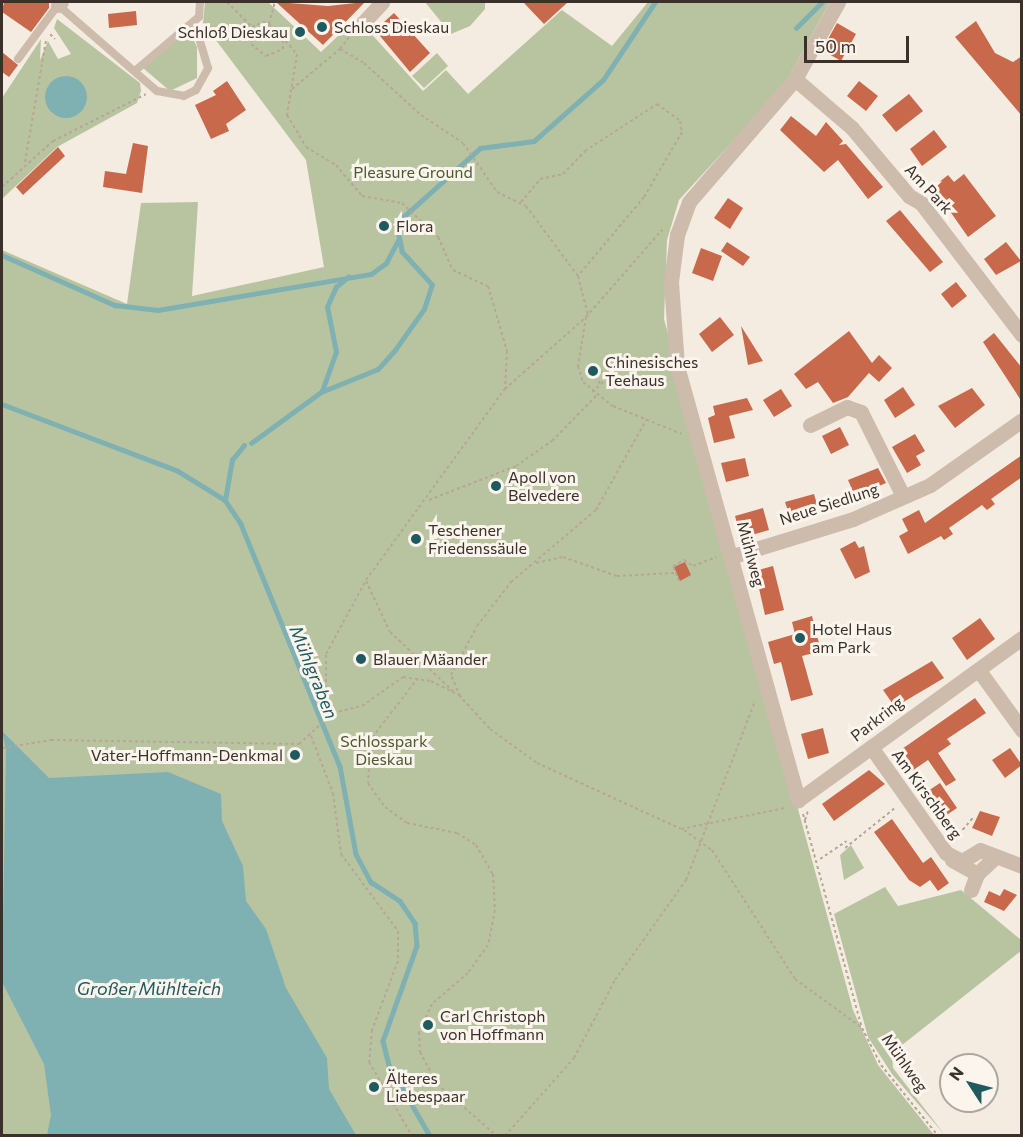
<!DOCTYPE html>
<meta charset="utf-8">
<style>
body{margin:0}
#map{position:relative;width:1023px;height:1137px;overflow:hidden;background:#f4ebe1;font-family:Commissioner,sans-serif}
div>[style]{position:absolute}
.green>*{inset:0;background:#b8c4a0}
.water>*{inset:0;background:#7fb0b2}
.round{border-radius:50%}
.stream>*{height:4.5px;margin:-2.25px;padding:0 2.25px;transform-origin:2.25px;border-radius:2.25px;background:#7fb0b2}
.building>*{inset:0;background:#c8694b}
.path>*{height:2px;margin-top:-1px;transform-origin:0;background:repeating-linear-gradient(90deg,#b9a596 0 3px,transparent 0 6px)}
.service>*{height:8px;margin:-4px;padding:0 4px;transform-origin:4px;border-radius:4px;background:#cdbbac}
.minor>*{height:15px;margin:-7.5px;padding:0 7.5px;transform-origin:7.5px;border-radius:7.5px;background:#cdbbac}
.dots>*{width:16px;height:16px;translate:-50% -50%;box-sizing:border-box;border:3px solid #fbf5ee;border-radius:50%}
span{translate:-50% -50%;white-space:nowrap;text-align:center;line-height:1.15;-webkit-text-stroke:6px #fbf5ee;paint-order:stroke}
.poi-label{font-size:16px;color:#3b302b}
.left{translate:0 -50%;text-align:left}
.right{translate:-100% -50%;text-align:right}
.park-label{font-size:16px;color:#4a5a2e}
.street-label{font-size:16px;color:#3b302b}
.water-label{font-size:18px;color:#1f5a5e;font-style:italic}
.frame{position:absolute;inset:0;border:3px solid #3b302b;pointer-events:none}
.north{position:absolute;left:939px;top:1053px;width:60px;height:60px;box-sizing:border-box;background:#fbf5ee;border:2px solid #aea6a0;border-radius:50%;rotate:306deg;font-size:16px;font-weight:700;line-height:24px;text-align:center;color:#3b302b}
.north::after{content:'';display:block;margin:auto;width:21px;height:27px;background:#1f5a5e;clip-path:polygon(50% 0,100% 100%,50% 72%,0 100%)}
.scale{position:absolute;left:804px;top:36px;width:105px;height:27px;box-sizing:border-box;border:3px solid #3b302b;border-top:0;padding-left:8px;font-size:18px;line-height:21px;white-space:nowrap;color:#3b302b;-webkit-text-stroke:4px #fbf5ee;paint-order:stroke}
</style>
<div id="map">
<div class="green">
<i style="clip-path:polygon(205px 2px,268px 2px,321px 52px,357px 18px,423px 91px,446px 70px,468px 94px,562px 10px,612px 46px,648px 2px,830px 2px,784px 85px,679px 200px,667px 240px,664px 319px,853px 1010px,878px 1065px,934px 1135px,2px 1135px,2px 250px,127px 304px,141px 203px,198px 202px,192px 296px,324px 267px,306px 160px,203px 23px)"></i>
<i style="clip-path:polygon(425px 2px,485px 2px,485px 9px,470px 26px,451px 34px)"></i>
<i style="clip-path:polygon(57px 19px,140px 83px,141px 91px,137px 103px,57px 147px,2px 199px,2px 98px,41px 39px,40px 60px,48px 41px,58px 59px,71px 54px,54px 28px)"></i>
<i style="clip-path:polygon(189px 30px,197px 47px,197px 78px,170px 91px,143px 68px)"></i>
<i style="clip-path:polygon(437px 53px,448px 66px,424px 88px,412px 76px)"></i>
<i style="clip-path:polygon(851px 845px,864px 868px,844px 880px,840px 855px)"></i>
<i style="clip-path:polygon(885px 887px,898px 906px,961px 890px,1021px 940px,1021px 951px,892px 1053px,893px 1068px,945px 1135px,892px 1074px,868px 1037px,834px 914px)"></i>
</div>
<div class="water">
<i class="round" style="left:45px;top:76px;width:42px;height:42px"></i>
<i style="clip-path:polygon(2px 731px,49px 778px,168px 772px,221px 794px,222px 821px,243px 866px,246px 901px,266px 929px,286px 988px,327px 1058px,329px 1089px,356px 1135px,47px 1135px,51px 1115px,44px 1064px,2px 982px,6px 750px)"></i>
</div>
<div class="stream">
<i style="left:796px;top:28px;width:37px;rotate:-45deg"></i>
<i style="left:2px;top:255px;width:124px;rotate:23.9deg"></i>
<i style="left:115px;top:305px;width:43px;rotate:6.6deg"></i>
<i style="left:158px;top:310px;width:216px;rotate:-9.6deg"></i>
<i style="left:371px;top:274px;width:19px;rotate:-36deg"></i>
<i style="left:386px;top:263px;width:24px;rotate:-62deg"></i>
<i style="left:322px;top:391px;width:41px;rotate:-70.3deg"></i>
<i style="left:336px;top:352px;width:46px;rotate:-101.3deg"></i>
<i style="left:327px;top:307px;width:22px;rotate:-66deg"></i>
<i style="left:336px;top:287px;width:16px;rotate:-40deg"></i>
<i style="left:2px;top:404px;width:188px;rotate:20.8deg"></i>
<i style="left:178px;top:471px;width:55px;rotate:31.7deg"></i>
<i style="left:225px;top:500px;width:29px;rotate:56deg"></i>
<i style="left:241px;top:524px;width:261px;rotate:67.8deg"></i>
<i style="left:340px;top:766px;width:89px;rotate:79.7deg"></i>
<i style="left:356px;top:854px;width:32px;rotate:62deg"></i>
<i style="left:371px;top:882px;width:35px;rotate:33deg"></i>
<i style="left:400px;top:901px;width:27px;rotate:56deg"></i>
<i style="left:415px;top:923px;width:23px;rotate:85deg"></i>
<i style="left:417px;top:946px;width:101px;rotate:109.7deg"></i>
<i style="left:383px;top:1041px;width:25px;rotate:76deg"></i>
<i style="left:389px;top:1065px;width:82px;rotate:60deg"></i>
<i style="left:251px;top:443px;width:87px;rotate:-36.1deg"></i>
<i style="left:321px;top:392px;width:61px;rotate:-22deg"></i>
<i style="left:378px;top:369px;width:25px;rotate:-48deg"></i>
<i style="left:395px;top:350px;width:50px;rotate:-54.7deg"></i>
<i style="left:424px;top:309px;width:25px;rotate:-72deg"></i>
<i style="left:432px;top:285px;width:45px;rotate:-132.3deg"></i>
<i style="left:402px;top:252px;width:25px;rotate:-102deg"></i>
<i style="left:397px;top:228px;width:10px;rotate:-66deg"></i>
<i style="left:401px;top:219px;width:106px;rotate:-41.9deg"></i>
<i style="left:480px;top:148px;width:54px;rotate:-7.4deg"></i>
<i style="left:534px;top:141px;width:92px;rotate:-41.5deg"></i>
<i style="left:603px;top:80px;width:94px;rotate:-56.3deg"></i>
<i style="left:225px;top:500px;width:41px;rotate:-80.1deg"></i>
<i style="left:232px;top:460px;width:19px;rotate:-51deg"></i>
</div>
<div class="building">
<i style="clip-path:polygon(4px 2px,49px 2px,49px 8px,31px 32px,2px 12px)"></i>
<i style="clip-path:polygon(276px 2px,328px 6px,365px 2px,323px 45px)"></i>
<i style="clip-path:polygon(523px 2px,568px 2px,544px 24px)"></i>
<i style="clip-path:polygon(136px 11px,137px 25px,109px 28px,108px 14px)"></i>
<i style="clip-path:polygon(394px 13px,430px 53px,410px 72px,375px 30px)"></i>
<i style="clip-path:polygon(976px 21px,995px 53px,1013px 62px,1022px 56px,1022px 116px,955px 37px)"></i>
<i style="clip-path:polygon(837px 23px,856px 34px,841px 61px,822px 50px)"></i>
<i style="clip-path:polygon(2px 52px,18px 65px,9px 77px,2px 72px)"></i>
<i style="clip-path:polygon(227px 81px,246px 110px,226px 124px,229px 131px,211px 139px,195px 105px,216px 95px,213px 91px)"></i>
<i style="clip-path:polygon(859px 81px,878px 96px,866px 111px,847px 96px)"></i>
<i style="clip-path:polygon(909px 94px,923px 111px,896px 132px,882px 115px)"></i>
<i style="clip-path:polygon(791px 116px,816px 136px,826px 122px,843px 141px,839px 145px,846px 144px,883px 187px,868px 199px,838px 160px,824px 172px,780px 130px)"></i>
<i style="clip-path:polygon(934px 130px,947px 147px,922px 166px,910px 149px)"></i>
<i style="clip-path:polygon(133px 143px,148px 146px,142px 193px,103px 187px,105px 171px,126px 174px)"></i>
<i style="clip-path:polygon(58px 147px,65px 156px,23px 195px,16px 187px)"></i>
<i style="clip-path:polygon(964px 174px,996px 216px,968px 237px,933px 187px,948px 175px,954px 182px)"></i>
<i style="clip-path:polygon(728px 198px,743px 208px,730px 229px,714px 218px)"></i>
<i style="clip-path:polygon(900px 210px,943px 262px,930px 272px,886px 221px)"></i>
<i style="clip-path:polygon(727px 242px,750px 257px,743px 266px,721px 251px)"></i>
<i style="clip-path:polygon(1006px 242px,1021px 261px,996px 275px,984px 259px)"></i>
<i style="clip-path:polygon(701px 248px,722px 256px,713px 281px,692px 273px)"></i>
<i style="clip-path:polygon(956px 282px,967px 296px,952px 308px,941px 294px)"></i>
<i style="clip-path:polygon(720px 317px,734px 335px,712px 352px,699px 334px)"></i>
<i style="clip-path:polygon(741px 326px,763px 361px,748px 365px)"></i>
<i style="clip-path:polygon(849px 331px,872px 363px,879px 355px,892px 368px,879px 382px,869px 373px,848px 397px,833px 403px,818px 382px,806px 389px,794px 374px)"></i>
<i style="clip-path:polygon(994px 333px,1022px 368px,1022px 402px,983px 342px)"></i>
<i style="clip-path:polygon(903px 387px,915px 405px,895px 418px,884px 400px)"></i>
<i style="clip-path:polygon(972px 388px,985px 405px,955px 428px,938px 406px)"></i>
<i style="clip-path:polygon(781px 389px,792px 406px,774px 417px,763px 400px)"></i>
<i style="clip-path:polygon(747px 398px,753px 410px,729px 416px,735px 438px,714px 443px,708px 418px,715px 415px,713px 406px)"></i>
<i style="clip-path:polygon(840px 427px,849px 445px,831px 454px,822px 436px)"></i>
<i style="clip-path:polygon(915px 434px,925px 451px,916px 456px,921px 465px,907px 473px,892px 447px)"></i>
<i style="clip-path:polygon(1022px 455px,1022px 477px,991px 499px,995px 504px,987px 510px,982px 505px,949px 528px,953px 534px,944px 540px,941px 536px,908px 554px,899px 536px,908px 531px,902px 519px,919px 510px,925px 523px)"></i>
<i style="clip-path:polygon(745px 458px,749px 476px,726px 482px,721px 463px)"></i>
<i style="clip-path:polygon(878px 468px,886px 483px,855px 496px,848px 480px)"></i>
<i style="clip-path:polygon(814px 494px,819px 511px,791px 520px,785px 502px)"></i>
<i style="clip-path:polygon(763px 508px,769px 530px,741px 538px,735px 516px)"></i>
<i style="clip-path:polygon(855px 541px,859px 548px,864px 546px,870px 572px,855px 579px,840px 549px)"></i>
<i style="clip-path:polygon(685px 562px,691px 575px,680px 581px,674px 567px)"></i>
<i style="clip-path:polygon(773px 566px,784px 610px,765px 615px,755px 571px)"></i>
<i style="clip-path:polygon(812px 616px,821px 651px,802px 656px,813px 695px,791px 701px,781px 662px,774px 664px,768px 642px,795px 634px,792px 622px)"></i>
<i style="clip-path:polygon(980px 618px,995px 639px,967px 660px,952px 638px)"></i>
<i style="clip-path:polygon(932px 661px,944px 678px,895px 707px,883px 690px)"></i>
<i style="clip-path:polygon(975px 698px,986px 713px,947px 739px,951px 744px,938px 753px,956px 780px,946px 786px,928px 760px,909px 773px,897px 756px,902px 749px)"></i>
<i style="clip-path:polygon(823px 728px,829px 753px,808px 759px,801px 734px)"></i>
<i style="clip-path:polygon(1010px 748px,1022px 765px,1005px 778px,992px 760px)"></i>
<i style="clip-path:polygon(869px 770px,885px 784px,834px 821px,822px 804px)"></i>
<i style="clip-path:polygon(940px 783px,957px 808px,942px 818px,925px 793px)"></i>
<i style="clip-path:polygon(980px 811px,1000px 817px,992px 836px,972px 828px)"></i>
<i style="clip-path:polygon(892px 819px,923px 863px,931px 857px,949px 883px,938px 891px,930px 880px,920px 887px,909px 880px,874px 832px)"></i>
<i style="clip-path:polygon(1004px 889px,1017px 895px,1004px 911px,984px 902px,989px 891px,1000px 896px)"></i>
</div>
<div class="path">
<i style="left:227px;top:2px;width:35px;rotate:45deg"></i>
<i style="left:252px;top:27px;width:12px;rotate:-24deg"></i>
<i style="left:263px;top:22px;width:12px;rotate:24deg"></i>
<i style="left:274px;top:27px;width:35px;rotate:50deg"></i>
<i style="left:297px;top:54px;width:62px;rotate:99.3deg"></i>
<i style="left:287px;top:115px;width:37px;rotate:59deg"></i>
<i style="left:306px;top:147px;width:35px;rotate:31deg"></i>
<i style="left:336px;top:165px;width:40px;rotate:50deg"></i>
<i style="left:362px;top:196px;width:41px;rotate:9.9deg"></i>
<i style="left:402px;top:203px;width:50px;rotate:43.4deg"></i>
<i style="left:438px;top:237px;width:36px;rotate:66deg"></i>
<i style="left:453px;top:270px;width:38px;rotate:25deg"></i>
<i style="left:488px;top:286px;width:68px;rotate:73.7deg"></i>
<i style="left:507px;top:351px;width:38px;rotate:93deg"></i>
<i style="left:269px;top:24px;width:23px;rotate:-75deg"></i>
<i style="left:252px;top:27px;width:17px;rotate:93deg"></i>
<i style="left:251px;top:44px;width:19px;rotate:39deg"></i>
<i style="left:266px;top:56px;width:18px;rotate:-22deg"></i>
<i style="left:283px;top:49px;width:11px;rotate:-90deg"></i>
<i style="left:50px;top:34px;width:7px;rotate:45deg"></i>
<i style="left:340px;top:49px;width:15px;rotate:-53deg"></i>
<i style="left:292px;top:89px;width:62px;rotate:-39.8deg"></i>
<i style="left:340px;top:49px;width:28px;rotate:30deg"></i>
<i style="left:364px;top:63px;width:77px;rotate:42.4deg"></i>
<i style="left:421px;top:115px;width:50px;rotate:33.7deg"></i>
<i style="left:463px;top:143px;width:60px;rotate:55.2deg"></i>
<i style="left:497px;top:192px;width:32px;rotate:26deg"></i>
<i style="left:526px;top:206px;width:87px;rotate:53.4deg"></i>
<i style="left:578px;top:276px;width:40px;rotate:75.6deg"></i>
<i style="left:25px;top:162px;width:123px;rotate:-80.2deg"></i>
<i style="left:2px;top:187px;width:69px;rotate:-42deg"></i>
<i style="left:53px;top:141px;width:104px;rotate:-26.8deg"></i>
<i style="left:521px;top:202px;width:30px;rotate:-50deg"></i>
<i style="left:540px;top:179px;width:24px;rotate:-12deg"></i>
<i style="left:563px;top:174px;width:32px;rotate:-46deg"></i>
<i style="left:585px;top:151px;width:86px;rotate:-33.1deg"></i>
<i style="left:657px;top:104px;width:29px;rotate:36deg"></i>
<i style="left:680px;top:121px;width:11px;rotate:80deg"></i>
<i style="left:682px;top:132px;width:75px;rotate:120.3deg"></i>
<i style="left:644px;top:197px;width:103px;rotate:129.9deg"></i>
<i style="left:586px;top:317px;width:50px;rotate:99.3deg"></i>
<i style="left:578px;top:366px;width:17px;rotate:73deg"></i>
<i style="left:583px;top:382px;width:38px;rotate:39deg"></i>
<i style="left:613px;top:406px;width:74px;rotate:22.1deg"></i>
<i style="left:601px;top:371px;width:10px;rotate:45deg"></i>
<i style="left:594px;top:377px;width:10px;rotate:45deg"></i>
<i style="left:592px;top:392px;width:30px;rotate:-41deg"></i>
<i style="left:429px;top:500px;width:93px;rotate:-21.3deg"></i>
<i style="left:516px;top:466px;width:44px;rotate:-34.8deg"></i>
<i style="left:552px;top:441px;width:64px;rotate:-45.6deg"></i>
<i style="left:536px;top:563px;width:28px;rotate:-13deg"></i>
<i style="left:563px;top:557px;width:57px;rotate:19.4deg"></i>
<i style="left:617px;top:576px;width:57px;rotate:-3deg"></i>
<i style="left:366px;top:581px;width:56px;rotate:64.8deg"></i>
<i style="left:390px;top:632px;width:88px;rotate:43.2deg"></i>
<i style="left:679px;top:581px;width:16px;rotate:-112deg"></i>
<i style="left:673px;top:566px;width:13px;rotate:-29deg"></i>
<i style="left:684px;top:560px;width:11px;rotate:34deg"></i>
<i style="left:693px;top:566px;width:25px;rotate:-21deg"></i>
<i style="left:418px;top:678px;width:77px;rotate:127.6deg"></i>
<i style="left:371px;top:739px;width:44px;rotate:93.9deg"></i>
<i style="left:368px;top:783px;width:29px;rotate:55deg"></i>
<i style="left:385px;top:807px;width:27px;rotate:36deg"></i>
<i style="left:407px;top:823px;width:51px;rotate:11.3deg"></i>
<i style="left:457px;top:833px;width:22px;rotate:32deg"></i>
<i style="left:476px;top:845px;width:34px;rotate:60deg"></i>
<i style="left:493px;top:874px;width:36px;rotate:87deg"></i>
<i style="left:495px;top:910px;width:36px;rotate:101deg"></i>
<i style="left:488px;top:945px;width:34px;rotate:126deg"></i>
<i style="left:468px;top:973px;width:48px;rotate:139.3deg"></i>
<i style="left:432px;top:1004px;width:31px;rotate:115deg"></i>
<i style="left:419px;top:1032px;width:20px;rotate:87deg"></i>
<i style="left:420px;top:1052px;width:36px;rotate:62deg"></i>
<i style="left:437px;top:1084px;width:79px;rotate:40.9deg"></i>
<i style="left:459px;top:695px;width:46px;rotate:47.6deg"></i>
<i style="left:490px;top:729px;width:58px;rotate:35.9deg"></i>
<i style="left:537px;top:763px;width:158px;rotate:24.6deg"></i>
<i style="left:681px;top:829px;width:106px;rotate:-11.4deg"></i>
<i style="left:326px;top:718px;width:64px;rotate:-90deg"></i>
<i style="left:326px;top:654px;width:84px;rotate:-61.6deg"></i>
<i style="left:366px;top:580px;width:236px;rotate:-54deg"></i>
<i style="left:505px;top:389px;width:108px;rotate:-41.6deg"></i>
<i style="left:586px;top:317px;width:116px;rotate:-48.9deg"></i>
<i style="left:311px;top:736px;width:61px;rotate:68.9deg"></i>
<i style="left:333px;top:793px;width:62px;rotate:82.5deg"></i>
<i style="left:341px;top:854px;width:96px;rotate:53.5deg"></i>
<i style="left:398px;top:931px;width:30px;rotate:90deg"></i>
<i style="left:398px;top:961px;width:74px;rotate:110.6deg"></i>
<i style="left:372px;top:1030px;width:32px;rotate:95deg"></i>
<i style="left:369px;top:1062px;width:86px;rotate:59.8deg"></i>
<i style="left:2px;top:748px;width:50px;rotate:-9.3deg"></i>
<i style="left:51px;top:740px;width:248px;rotate:0.9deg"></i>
<i style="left:299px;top:744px;width:46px;rotate:-42.4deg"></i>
<i style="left:333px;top:713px;width:30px;rotate:-14deg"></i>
<i style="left:362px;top:706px;width:50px;rotate:-35.3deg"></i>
<i style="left:403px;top:677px;width:28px;rotate:8deg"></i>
<i style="left:431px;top:681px;width:33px;rotate:27deg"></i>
<i style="left:460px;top:696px;width:23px;rotate:-113deg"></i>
<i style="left:451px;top:675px;width:55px;rotate:-62deg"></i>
<i style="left:477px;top:626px;width:56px;rotate:-52.3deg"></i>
<i style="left:511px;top:582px;width:111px;rotate:-40.3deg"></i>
<i style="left:596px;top:510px;width:103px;rotate:-60.9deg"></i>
<i style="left:803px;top:814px;width:222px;rotate:74.6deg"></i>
<i style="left:862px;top:1028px;width:42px;rotate:62.8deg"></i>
<i style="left:881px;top:1065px;width:91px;rotate:51.2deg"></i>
<i style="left:805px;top:820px;width:9px;rotate:-72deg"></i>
<i style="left:684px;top:830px;width:34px;rotate:36deg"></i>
<i style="left:712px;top:850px;width:153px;rotate:57.2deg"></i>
<i style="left:795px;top:979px;width:82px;rotate:36deg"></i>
<i style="left:955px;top:839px;width:30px;rotate:-50deg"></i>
<i style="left:845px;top:848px;width:64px;rotate:-38.7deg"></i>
<i style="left:820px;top:859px;width:32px;rotate:-34deg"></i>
<i style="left:505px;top:1136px;width:104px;rotate:-48.5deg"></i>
<i style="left:574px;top:1058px;width:88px;rotate:-62.3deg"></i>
<i style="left:615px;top:980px;width:123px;rotate:-54.6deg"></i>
<i style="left:686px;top:880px;width:192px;rotate:-68.9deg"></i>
</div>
<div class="service">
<i style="left:18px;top:59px;width:67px;rotate:-53.5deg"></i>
<i style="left:58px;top:5px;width:131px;rotate:41deg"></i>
<i style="left:157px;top:91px;width:27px;rotate:10deg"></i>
<i style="left:184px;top:96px;width:13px;rotate:-27deg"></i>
<i style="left:196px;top:90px;width:25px;rotate:-61deg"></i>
<i style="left:208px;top:68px;width:49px;rotate:-106.6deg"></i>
<i style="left:136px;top:70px;width:82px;rotate:-40.1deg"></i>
<i style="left:199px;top:17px;width:15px;rotate:-86deg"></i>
</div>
<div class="minor">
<i style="left:838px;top:2px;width:88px;rotate:119.2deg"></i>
<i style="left:795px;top:79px;width:162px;rotate:130.8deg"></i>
<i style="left:689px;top:202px;width:35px;rotate:110deg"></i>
<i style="left:677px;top:235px;width:47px;rotate:97.3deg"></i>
<i style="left:671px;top:282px;width:84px;rotate:85.9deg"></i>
<i style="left:677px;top:366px;width:451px;rotate:74.4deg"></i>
<i style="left:798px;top:800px;width:276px;rotate:-35.9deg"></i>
<i style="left:58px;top:5px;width:4px;rotate:-45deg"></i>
<i style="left:359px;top:27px;width:34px;rotate:-47deg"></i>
<i style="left:795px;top:79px;width:75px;rotate:40.7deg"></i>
<i style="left:852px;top:128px;width:89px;rotate:50deg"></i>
<i style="left:909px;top:196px;width:14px;rotate:30deg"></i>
<i style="left:921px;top:203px;width:166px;rotate:52.6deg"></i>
<i style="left:810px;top:425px;width:41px;rotate:-25.9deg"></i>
<i style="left:847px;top:407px;width:15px;rotate:20deg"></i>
<i style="left:861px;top:412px;width:94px;rotate:63.4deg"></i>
<i style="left:733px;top:556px;width:126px;rotate:-17.1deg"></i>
<i style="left:853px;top:519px;width:84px;rotate:-23.8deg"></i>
<i style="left:930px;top:485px;width:113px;rotate:-35.2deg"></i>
<i style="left:980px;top:672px;width:72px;rotate:54.1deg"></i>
<i style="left:871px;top:747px;width:130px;rotate:54.7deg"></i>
<i style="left:946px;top:853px;width:18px;rotate:27deg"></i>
<i style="left:962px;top:861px;width:21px;rotate:-31deg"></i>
<i style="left:980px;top:850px;width:45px;rotate:20.9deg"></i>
<i style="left:952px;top:860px;width:29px;rotate:29deg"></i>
<i style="left:977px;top:874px;width:26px;rotate:-43deg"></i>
<i style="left:971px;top:890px;width:17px;rotate:-69deg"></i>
</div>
<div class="dots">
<i style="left:322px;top:27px;background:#1f5a5e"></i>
<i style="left:300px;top:32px;background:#1f5a5e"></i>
<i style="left:384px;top:226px;background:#1f5a5e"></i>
<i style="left:593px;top:371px;background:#1f5a5e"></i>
<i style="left:496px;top:486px;background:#1f5a5e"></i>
<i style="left:416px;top:539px;background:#1f5a5e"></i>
<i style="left:800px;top:638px;background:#1f5a5e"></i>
<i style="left:361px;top:659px;background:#1f5a5e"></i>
<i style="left:295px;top:755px;background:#1f5a5e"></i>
<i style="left:428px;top:1025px;background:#1f5a5e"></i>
<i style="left:374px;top:1087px;background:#1f5a5e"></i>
</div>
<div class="poi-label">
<span class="left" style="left:334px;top:27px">Schloss Dieskau</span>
<span class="right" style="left:288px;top:32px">Schloß Dieskau</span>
<span class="left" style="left:396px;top:226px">Flora</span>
<span class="left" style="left:605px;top:371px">Chinesisches<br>Teehaus</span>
<span class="left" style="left:508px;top:486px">Apoll von<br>Belvedere</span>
<span class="left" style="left:428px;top:539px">Teschener<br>Friedenssäule</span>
<span class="left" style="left:812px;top:638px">Hotel Haus<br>am Park</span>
<span class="left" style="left:373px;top:659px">Blauer Mäander</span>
<span class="right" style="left:283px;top:755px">Vater-Hoffmann-Denkmal</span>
<span class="left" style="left:440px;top:1025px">Carl Christoph<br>von Hoffmann</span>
<span class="left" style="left:386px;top:1087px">Älteres<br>Liebespaar</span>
</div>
<div class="park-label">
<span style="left:413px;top:172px">Pleasure Ground</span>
<span style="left:384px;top:750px">Schlosspark<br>Dieskau</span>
</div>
<div class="street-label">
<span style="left:929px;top:189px;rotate:47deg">Am Park</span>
<span style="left:829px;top:504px;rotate:-18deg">Neue Siedlung</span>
<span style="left:751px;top:554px;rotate:75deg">Mühlweg</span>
<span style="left:877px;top:719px;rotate:-38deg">Parkring</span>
<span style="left:927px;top:794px;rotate:54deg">Am Kirschberg</span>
<span style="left:905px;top:1063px;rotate:55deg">Mühlweg</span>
</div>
<div class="water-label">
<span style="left:314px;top:672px;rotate:68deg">Mühlgraben</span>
<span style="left:149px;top:988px">Großer Mühlteich</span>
</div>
<div class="frame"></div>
<div class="north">N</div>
<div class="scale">50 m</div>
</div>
